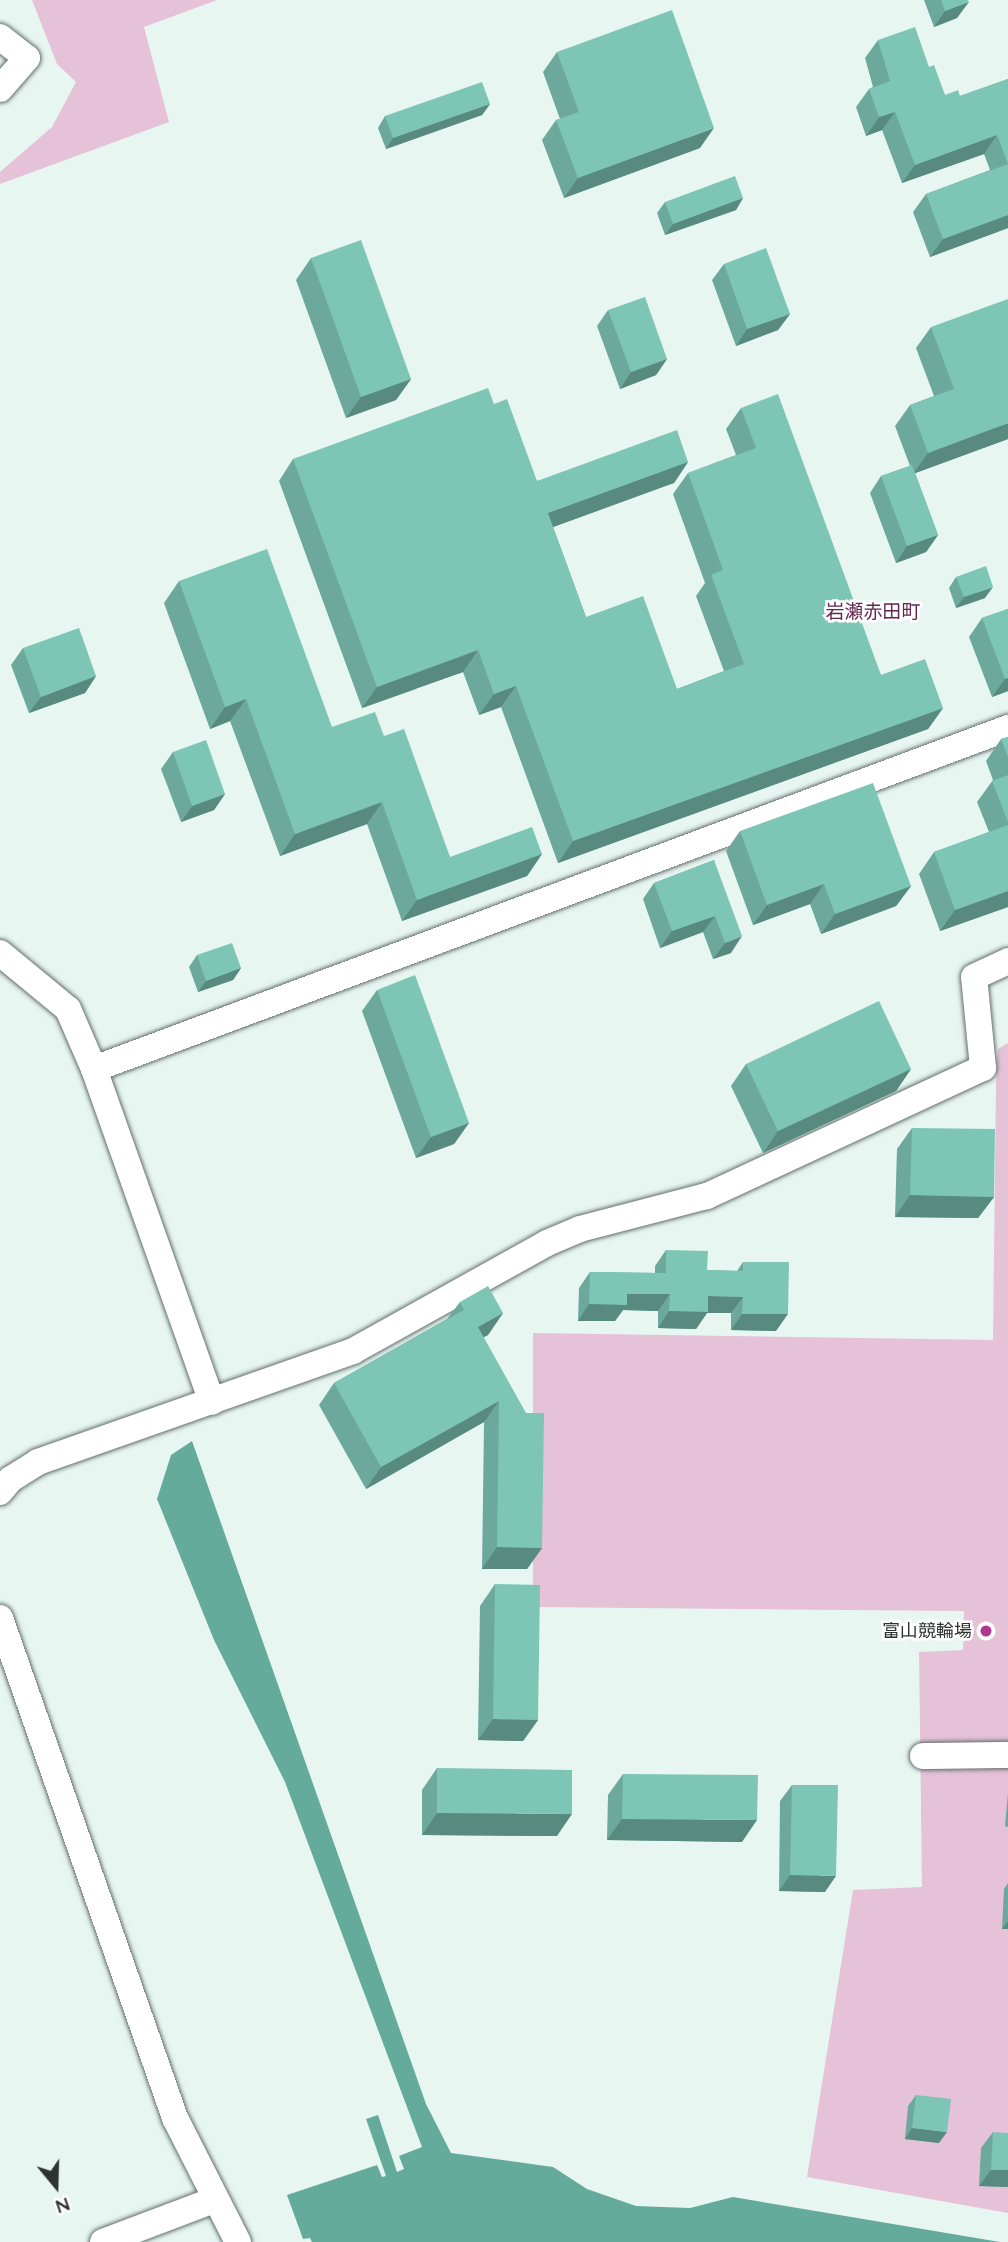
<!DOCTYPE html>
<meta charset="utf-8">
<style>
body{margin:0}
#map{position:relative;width:1008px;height:2242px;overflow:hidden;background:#e8f6f2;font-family:Quicksand,"Noto Sans JP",sans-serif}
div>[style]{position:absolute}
.green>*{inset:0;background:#e5c2d8}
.water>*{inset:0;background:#64ab9c}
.roads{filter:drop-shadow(0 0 2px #636f6c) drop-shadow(0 0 2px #636f6c)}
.minor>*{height:26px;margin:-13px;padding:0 13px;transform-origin:13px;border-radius:13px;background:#fff}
.wall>*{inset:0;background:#6ca99c}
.shaded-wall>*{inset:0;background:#588a7f}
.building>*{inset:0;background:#7dc5b5}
.dots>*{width:19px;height:19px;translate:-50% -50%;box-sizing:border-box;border:4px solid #fff;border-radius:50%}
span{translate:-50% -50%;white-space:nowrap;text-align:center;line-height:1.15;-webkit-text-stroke:5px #fff;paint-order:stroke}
.poi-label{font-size:18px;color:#2e3332}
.right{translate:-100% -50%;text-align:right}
.neighbourhood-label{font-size:19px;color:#622750}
.north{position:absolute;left:21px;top:2151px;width:70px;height:70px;-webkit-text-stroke:5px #fff;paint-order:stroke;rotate:161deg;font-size:19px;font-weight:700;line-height:28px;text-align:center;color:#2e3332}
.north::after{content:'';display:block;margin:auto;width:24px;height:32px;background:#2e3332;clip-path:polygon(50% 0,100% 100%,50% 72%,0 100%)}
</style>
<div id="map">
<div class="green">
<i style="clip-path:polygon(32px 0,217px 0,144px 27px,169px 122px,0 184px,0 172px,52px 127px,76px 82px,57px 64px)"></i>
<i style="clip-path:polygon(1008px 1043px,1008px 2213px,807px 2177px,853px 1890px,922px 1887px,919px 1652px,963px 1650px,964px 1611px,533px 1607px,533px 1333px,993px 1340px,996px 1083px,998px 1049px)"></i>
</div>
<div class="water">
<i style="clip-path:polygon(192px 1441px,426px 2104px,451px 2153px,553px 2167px,587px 2189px,636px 2206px,690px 2208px,733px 2197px,1000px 2242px,312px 2242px,310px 2238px,303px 2239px,287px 2195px,377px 2165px,382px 2177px,386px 2176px,366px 2119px,378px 2115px,397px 2172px,404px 2169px,399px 2156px,422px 2147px,285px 1782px,214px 1640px,157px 1499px,171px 1455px)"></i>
</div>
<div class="roads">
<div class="minor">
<i style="left:0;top:37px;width:34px;rotate:38deg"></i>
<i style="left:27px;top:58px;width:41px;rotate:131.1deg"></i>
<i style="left:0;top:953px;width:88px;rotate:39.5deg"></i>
<i style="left:68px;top:1009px;width:65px;rotate:66.6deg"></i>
<i style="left:94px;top:1069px;width:353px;rotate:70.5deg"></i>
<i style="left:94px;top:1069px;width:976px;rotate:-20.46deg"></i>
<i style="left:0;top:1492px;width:17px;rotate:-50deg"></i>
<i style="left:11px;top:1479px;width:32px;rotate:-32deg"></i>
<i style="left:38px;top:1462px;width:334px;rotate:-19.4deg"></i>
<i style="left:353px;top:1351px;width:222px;rotate:-29.1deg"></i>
<i style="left:547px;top:1243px;width:36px;rotate:-23deg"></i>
<i style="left:580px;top:1229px;width:131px;rotate:-14.6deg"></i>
<i style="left:707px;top:1196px;width:304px;rotate:-24.9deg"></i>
<i style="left:983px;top:1068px;width:91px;rotate:-95.6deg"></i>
<i style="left:974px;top:977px;width:38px;rotate:-25deg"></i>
<i style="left:0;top:1618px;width:530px;rotate:70.71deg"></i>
<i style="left:175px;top:2118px;width:139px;rotate:63.1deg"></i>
<i style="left:923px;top:1756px;width:85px;rotate:-0.7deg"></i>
<i style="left:103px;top:2242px;width:119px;rotate:-20.7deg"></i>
</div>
</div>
<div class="wall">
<i style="clip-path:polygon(924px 0,968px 0,957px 18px,934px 27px)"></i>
<i style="clip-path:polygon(878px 40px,929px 67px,945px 95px,960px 96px,1008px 79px,1008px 228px,930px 257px,913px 212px,926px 194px,990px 170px,984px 154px,902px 183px,882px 130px,866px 136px,856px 107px,869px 89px,873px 87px,865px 58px)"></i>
<i style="clip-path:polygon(557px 52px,700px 148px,564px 198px,542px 140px,556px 120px,560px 119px,543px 72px)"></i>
<i style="clip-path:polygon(490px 104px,482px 115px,386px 149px,378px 128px,385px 116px)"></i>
<i style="clip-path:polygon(743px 198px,736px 210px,665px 235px,657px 213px,665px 202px)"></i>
<i style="clip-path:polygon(311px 258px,411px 379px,396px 400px,346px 418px,296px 280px)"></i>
<i style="clip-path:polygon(724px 264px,790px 314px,778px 330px,736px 346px,712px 280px)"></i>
<i style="clip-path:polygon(608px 310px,667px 359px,656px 375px,620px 389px,597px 326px)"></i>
<i style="clip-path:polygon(931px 327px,1008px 439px,915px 473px,938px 535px,926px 552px,896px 563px,870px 493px,881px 476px,910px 466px,895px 426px,910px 405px,934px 396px,916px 348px)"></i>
<i style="clip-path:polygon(494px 404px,537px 481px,688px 462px,674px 483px,553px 527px,586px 617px,677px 689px,724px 671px,696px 596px,705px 583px,673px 494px,688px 473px,736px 455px,726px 429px,741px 408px,881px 675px,943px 708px,928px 729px,558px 863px,501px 707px,479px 715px,463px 672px,362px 708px,279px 481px,293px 459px)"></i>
<i style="clip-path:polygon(956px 577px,985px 598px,956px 608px,949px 588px)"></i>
<i style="clip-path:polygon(179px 581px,332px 727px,384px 736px,450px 857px,542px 854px,527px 876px,402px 921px,367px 824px,280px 856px,230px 721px,210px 729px,164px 603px)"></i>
<i style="clip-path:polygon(1008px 609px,1008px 691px,992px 697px,969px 637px,982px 618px)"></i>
<i style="clip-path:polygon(23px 648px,96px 676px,85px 693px,29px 713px,11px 665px)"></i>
<i style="clip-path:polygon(1008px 737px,1008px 907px,940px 931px,919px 874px,934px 852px,989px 832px,977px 802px,993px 780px,986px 761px,1001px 739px)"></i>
<i style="clip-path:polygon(173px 752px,225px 794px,214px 810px,181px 822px,161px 769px)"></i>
<i style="clip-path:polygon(740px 831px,911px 886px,896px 906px,821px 934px,810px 904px,753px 925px,726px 851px)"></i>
<i style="clip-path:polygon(714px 860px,731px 953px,713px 959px,703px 932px,660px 948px,643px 899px,654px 883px)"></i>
<i style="clip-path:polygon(197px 955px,241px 968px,233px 980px,198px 992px,189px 967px)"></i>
<i style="clip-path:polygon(377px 990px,469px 1123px,454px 1144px,416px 1158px,362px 1011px)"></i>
<i style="clip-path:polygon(746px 1064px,911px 1069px,896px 1091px,763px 1153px,731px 1086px)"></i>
<i style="clip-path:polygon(912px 1128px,994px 1197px,978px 1218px,895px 1217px,897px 1149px)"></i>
<i style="clip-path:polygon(666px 1250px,707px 1270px,737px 1271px,743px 1262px,776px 1331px,731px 1330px,731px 1313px,707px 1313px,696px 1329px,658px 1328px,658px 1311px,623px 1310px,615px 1321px,578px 1321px,579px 1288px,590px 1272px,655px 1273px,655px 1266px)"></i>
<i style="clip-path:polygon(460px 1302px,503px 1313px,488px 1335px,483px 1337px,542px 1548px,527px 1569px,482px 1569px,484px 1422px,366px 1489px,319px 1405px,334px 1383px,447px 1319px)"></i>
<i style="clip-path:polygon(495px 1584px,538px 1720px,523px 1741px,478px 1740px,480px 1606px)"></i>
<i style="clip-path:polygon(437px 1768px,557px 1836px,422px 1835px,422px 1790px)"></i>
<i style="clip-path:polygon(623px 1774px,742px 1842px,607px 1840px,608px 1795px)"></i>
<i style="clip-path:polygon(792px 1785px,825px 1892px,779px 1891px,780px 1801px)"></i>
<i style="clip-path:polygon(1008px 1793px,1008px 1827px,1005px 1826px)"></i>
<i style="clip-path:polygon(1008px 1883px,1008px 1929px,1002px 1929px,1004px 1889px)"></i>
<i style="clip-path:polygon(916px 2095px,939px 2143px,905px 2139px,908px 2106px)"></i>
<i style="clip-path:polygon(993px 2132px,1008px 2187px,979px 2186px,981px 2148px)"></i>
</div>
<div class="shaded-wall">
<i style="clip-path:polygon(969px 2px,957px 18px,934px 27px,945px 11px)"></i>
<i style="clip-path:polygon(490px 104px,482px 115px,386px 149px,393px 138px)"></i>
<i style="clip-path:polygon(895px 112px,882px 130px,866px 136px,879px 117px)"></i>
<i style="clip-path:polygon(714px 128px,700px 148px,564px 198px,578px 178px)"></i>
<i style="clip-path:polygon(997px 135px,984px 154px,902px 183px,915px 165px)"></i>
<i style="clip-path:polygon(743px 198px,736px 210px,665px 235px,673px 224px)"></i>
<i style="clip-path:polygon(1008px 215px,1008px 228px,930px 257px,943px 239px)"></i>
<i style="clip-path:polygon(790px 314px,778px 330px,736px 346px,747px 329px)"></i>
<i style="clip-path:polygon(667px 359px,656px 375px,620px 389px,631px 372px)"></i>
<i style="clip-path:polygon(411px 379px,396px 400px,346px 418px,361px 397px)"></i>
<i style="clip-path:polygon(1008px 423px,1008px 439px,913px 474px,928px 453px)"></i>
<i style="clip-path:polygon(688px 462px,674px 483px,534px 534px,548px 513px)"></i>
<i style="clip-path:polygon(938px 535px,926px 552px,896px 563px,907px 546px)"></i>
<i style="clip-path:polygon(993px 587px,985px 598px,956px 608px,964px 597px)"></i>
<i style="clip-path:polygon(478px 650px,463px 672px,362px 708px,377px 687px)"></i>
<i style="clip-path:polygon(96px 676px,85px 693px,29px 713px,41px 697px)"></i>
<i style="clip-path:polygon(1008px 678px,1008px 691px,992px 697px,1005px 679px)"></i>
<i style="clip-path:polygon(516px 686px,501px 707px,479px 715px,494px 694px)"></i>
<i style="clip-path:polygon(246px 699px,230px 721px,210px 729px,225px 707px)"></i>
<i style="clip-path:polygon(943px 708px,928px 729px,558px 863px,573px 841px)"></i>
<i style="clip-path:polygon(225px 794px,214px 810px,181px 822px,192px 806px)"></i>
<i style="clip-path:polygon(382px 802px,367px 824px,280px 856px,295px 834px)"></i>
<i style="clip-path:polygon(542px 854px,527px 876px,402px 921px,417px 900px)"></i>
<i style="clip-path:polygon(824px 884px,810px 904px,753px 925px,767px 905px)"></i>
<i style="clip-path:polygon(911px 886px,896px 906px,821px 934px,835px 914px)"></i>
<i style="clip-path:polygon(1008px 891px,1008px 907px,940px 931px,955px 910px)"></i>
<i style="clip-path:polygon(715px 916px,703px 932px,660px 948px,672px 931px)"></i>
<i style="clip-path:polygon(742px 936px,731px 953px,713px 959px,725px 943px)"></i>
<i style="clip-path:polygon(241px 968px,233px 980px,198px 992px,206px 981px)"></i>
<i style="clip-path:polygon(911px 1069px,896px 1091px,763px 1153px,778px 1131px)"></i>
<i style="clip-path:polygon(469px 1123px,454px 1144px,416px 1158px,431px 1137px)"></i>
<i style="clip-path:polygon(910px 1195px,994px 1197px,978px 1218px,895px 1217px)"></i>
<i style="clip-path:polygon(627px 1294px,670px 1294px,658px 1311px,623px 1310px,615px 1321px,578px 1321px,589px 1304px)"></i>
<i style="clip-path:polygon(708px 1296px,743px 1297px,731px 1313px,707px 1313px,696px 1329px,658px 1328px,669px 1311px)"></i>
<i style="clip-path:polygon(503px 1313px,488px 1335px,463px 1349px,478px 1327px)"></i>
<i style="clip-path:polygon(742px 1314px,788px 1314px,776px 1331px,731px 1330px)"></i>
<i style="clip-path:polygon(499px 1401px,484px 1422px,366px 1489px,381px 1467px)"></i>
<i style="clip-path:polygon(497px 1547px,542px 1548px,527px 1569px,482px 1569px)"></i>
<i style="clip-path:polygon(493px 1719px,538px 1720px,523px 1741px,478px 1740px)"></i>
<i style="clip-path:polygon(437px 1813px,572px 1814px,557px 1836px,422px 1835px)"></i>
<i style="clip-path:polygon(622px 1819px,757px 1820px,742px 1842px,607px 1840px)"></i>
<i style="clip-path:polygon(790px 1875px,836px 1876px,825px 1892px,779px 1891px)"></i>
<i style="clip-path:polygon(1008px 1921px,1008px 1929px,1002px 1929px)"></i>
<i style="clip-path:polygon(912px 2128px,947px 2132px,939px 2143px,905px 2139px)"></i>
<i style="clip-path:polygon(991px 2170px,1008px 2170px,1008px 2187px,979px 2186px)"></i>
</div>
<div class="building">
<i style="clip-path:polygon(941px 0,968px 0,969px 2px,945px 11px)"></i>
<i style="clip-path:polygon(672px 10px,714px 128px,578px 178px,556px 120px,579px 112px,557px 52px)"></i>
<i style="clip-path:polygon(915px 27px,929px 67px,934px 65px,945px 95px,958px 90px,960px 96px,1008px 79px,1008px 215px,943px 239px,926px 194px,1008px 164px,997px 135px,915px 165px,895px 112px,879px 117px,869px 89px,890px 81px,878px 40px)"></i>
<i style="clip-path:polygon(482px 82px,490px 104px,393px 138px,385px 116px)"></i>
<i style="clip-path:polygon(735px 176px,743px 198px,673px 224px,665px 202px)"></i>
<i style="clip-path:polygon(361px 240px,411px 379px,361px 397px,311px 258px)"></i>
<i style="clip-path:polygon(766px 248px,790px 314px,747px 329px,724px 264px)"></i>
<i style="clip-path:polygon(645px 297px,667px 359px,631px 372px,608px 310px)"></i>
<i style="clip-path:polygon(1008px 299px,1008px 423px,928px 453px,910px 405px,954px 389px,931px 327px)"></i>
<i style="clip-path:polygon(488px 388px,494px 404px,507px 399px,537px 481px,677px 430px,688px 462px,548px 513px,586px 617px,643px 596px,677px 689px,744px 664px,711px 575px,723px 570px,688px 473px,756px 448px,741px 408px,778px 394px,881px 675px,925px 659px,943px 708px,573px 841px,516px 686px,494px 694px,478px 650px,377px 687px,293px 459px)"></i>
<i style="clip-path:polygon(912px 465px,938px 535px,907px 546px,881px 476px)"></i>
<i style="clip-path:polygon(267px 549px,332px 727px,375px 712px,384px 736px,404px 729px,450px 857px,532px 827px,542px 854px,417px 900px,382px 802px,295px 834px,246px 699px,225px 707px,179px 581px)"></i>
<i style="clip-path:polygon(986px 566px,993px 587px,964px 597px,956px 577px)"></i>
<i style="clip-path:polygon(1008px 609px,1008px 678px,1005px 679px,982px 618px)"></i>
<i style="clip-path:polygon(79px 628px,96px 676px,41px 697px,23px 648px)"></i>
<i style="clip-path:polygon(1008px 737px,1008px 757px,1001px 739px)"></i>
<i style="clip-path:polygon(206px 740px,225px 794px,192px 806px,173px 752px)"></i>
<i style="clip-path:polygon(1008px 775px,1008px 822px,992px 781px)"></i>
<i style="clip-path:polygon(873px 783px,911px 886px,835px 914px,824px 884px,767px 905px,740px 831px)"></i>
<i style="clip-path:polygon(1008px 825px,1008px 891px,955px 910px,934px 852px)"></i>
<i style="clip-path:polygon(714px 860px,742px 936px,725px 943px,715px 916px,672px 931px,654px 883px)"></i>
<i style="clip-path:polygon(232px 943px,241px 968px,206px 981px,197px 955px)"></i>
<i style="clip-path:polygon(415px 975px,469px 1123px,431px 1137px,377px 990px)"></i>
<i style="clip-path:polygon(879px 1001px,911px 1069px,778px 1131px,746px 1064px)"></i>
<i style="clip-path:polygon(912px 1128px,995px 1129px,994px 1197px,910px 1195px)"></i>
<i style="clip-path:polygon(666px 1250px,708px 1251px,707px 1270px,743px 1271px,743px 1262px,789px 1262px,788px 1314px,742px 1314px,743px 1297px,708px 1296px,708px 1312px,669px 1311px,670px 1294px,627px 1294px,627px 1305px,589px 1304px,590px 1272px,666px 1273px)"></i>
<i style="clip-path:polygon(488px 1286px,503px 1313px,478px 1327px,526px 1413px,544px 1413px,542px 1548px,497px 1547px,499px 1401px,381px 1467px,334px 1383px,464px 1310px,460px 1302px)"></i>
<i style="clip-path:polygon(495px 1584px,540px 1585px,538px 1720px,493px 1719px)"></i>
<i style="clip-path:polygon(437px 1768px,572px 1770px,572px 1814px,437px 1813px)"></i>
<i style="clip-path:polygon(623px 1774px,758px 1775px,757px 1820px,622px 1819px)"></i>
<i style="clip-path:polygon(792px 1785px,838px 1785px,836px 1876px,790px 1875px)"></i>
<i style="clip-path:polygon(916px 2095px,951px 2099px,947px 2132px,912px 2128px)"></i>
<i style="clip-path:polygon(993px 2132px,1008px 2133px,1008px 2170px,991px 2170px)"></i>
</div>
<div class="dots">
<i style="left:986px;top:1631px;background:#af378d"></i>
</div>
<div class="poi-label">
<span class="right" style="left:972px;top:1631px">富山競輪場</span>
</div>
<div class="neighbourhood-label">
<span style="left:873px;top:612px">岩瀬赤田町</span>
</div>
<div class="north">N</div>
</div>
